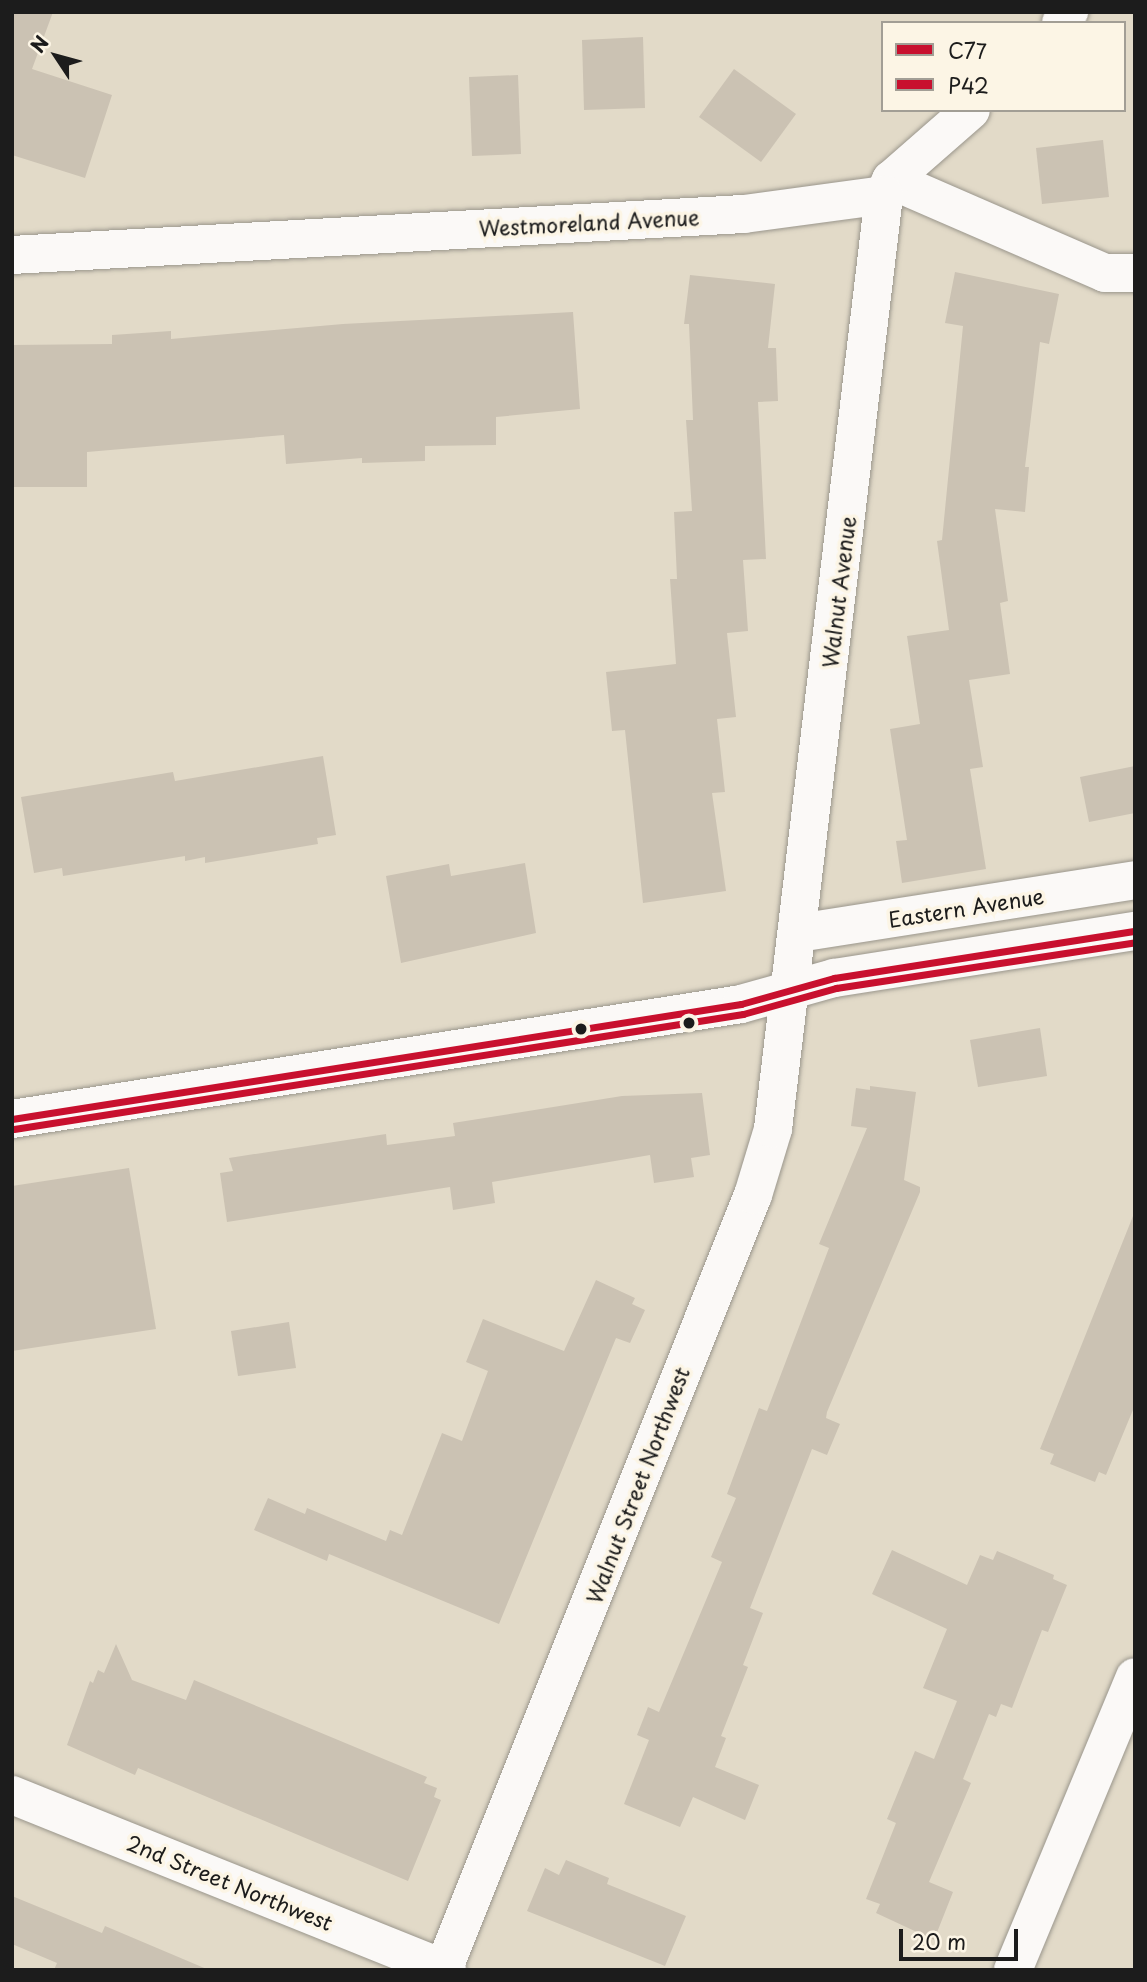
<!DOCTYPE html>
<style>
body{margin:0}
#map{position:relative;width:1147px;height:1982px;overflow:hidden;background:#e2dac8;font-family:"Playpen Sans",sans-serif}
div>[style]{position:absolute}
.building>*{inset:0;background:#cbc2b3}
.roads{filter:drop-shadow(0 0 2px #9a968c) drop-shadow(0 0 2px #9a968c)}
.minor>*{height:38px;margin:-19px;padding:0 19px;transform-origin:19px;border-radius:19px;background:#fbf9f7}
.bus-1>*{height:7px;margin:-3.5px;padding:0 3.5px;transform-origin:3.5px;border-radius:3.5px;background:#c8102e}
.bus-2>*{height:7px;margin:-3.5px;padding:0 3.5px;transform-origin:3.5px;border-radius:3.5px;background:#c8102e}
.dots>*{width:19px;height:19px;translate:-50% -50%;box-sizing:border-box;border:4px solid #fcf5e5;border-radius:50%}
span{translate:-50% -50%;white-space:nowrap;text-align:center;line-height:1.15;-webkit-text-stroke:7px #fcf5e5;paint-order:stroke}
.street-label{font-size:21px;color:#1c1c1c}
.frame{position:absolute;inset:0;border:14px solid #1c1c1c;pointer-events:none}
.legend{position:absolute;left:881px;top:21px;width:245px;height:91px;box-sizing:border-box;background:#fcf5e5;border:2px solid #a29e95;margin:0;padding:9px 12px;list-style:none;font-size:21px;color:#1c1c1c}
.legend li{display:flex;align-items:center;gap:14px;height:35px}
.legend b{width:35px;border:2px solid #a29e95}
.north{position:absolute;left:21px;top:21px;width:70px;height:70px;-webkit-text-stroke:5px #fcf5e5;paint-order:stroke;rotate:306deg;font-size:19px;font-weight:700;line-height:28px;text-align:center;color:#1c1c1c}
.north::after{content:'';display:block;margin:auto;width:24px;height:32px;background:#1c1c1c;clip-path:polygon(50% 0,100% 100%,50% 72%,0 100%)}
.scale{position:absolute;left:899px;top:1929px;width:119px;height:32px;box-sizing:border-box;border:4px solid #1c1c1c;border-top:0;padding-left:9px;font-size:21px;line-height:24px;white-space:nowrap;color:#1c1c1c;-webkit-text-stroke:5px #fcf5e5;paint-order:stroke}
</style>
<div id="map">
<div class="building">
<i style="clip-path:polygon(12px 12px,53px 12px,32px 69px,112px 95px,85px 178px,12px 155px)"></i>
<i style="clip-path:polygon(643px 37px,645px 108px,584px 110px,582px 40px)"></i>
<i style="clip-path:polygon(734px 69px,796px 114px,761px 162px,699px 117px)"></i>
<i style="clip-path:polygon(518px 75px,521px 154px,472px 156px,469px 77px)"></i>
<i style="clip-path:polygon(1103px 140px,1109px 197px,1042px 204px,1036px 148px)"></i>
<i style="clip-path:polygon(955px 272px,1059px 294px,1049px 344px,1040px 342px,1025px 467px,1029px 467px,1025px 512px,995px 509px,1008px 601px,1000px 603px,1010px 674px,969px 680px,983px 767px,970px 769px,986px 869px,902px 883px,896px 841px,907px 840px,890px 729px,920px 724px,907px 636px,949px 630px,937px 541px,942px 540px,963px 326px,945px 323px)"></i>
<i style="clip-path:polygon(690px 275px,775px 284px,768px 348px,776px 348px,778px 401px,758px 402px,766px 559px,743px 560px,748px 631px,727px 633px,736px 717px,717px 719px,725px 792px,712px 793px,726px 891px,643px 903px,625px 730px,612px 731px,606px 672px,676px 664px,670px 579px,677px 579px,674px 512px,692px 511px,686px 420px,693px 420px,689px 324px,684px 324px)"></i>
<i style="clip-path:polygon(573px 312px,580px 409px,496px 417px,496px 445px,425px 446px,425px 461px,362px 463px,362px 458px,286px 464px,284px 435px,87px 452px,87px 487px,12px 487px,12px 345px,112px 344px,112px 335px,171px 331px,171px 339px,343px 324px)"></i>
<i style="clip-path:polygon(323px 756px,336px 835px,317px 838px,318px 844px,205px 863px,205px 857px,185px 861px,185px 856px,63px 876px,62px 868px,34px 873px,21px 797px,173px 772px,175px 781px)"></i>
<i style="clip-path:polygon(1135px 766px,1135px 813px,1089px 822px,1080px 777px)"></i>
<i style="clip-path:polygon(525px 863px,536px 933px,401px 963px,386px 876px,449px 864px,451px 876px)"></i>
<i style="clip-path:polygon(1040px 1028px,1047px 1076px,978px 1087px,970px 1040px)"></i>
<i style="clip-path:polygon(870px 1086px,916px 1092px,904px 1180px,920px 1187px,920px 1192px,827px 1412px,826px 1418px,840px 1424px,827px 1455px,812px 1449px,750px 1608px,763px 1613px,743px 1665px,748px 1667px,721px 1736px,726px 1738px,715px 1767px,759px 1785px,745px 1820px,693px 1797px,680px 1827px,624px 1804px,649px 1740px,637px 1735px,648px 1707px,659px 1712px,722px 1562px,711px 1557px,736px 1498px,727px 1494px,759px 1408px,767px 1411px,829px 1248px,819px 1244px,867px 1128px,851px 1126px,856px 1088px,870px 1090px)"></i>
<i style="clip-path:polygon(702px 1093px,710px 1155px,691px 1158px,694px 1177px,654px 1183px,650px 1155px,492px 1182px,495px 1203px,453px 1210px,450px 1187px,227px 1222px,220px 1173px,233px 1171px,229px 1158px,386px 1134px,387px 1145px,455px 1136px,453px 1123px,622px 1096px)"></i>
<i style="clip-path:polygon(129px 1168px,156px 1329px,12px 1351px,12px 1186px)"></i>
<i style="clip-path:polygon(1133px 1216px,1135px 1405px,1106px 1475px,1099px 1472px,1095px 1482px,1050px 1464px,1054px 1454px,1040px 1449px)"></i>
<i style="clip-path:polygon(596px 1280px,635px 1298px,632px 1304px,645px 1310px,630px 1343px,616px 1338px,499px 1624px,329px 1554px,327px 1561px,254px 1530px,268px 1498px,305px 1514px,307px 1508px,386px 1541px,390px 1530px,402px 1535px,442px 1433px,462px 1441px,488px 1371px,466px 1362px,483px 1319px,564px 1351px)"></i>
<i style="clip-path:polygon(289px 1322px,296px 1368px,238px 1376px,231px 1331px)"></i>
<i style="clip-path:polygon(892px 1550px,967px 1585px,980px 1555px,993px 1560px,997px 1551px,1054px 1575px,1053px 1579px,1067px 1585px,1048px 1632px,1042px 1630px,1012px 1708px,1001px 1704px,996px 1717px,989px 1714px,963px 1779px,971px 1783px,929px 1882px,953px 1892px,934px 1940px,876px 1913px,880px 1904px,866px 1899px,896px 1823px,887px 1819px,915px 1751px,934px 1759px,957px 1701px,923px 1688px,947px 1629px,872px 1594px)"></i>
<i style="clip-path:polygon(116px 1644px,132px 1680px,186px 1700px,194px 1680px,427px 1777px,424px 1783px,437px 1788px,434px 1797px,441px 1800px,408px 1881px,138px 1768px,135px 1775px,67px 1745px,90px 1681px,93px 1683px,98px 1670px,104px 1673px)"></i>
<i style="clip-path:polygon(566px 1860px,609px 1878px,607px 1884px,686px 1916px,665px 1966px,527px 1911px,545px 1868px,559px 1875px)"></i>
<i style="clip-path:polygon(12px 1896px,102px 1933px,105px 1926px,209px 1970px,54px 1970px,57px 1963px,12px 1944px)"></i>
</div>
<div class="roads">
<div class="minor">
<i style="left:1061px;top:23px;width:14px;rotate:-54deg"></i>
<i style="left:891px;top:180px;width:233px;rotate:23.5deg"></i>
<i style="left:1105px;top:273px;width:30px"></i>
<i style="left:12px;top:255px;width:733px;rotate:-3.21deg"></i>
<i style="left:744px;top:214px;width:141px;rotate:-7.7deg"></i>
<i style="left:884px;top:195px;width:17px;rotate:-65deg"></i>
<i style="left:891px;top:180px;width:106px;rotate:-41.2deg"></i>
<i style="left:798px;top:933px;width:341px;rotate:-8.9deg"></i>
<i style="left:12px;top:1119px;width:738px;rotate:-8.96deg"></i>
<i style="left:741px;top:1004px;width:97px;rotate:-15.6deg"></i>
<i style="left:834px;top:978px;width:305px;rotate:-8.9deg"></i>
<i style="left:12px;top:1795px;width:469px;rotate:21.9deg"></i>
<i style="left:443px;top:1970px;width:835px;rotate:-68.2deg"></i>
<i style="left:753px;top:1195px;width:69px;rotate:-73.1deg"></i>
<i style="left:773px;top:1129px;width:941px;rotate:-83.22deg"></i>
<i style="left:1013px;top:1970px;width:317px;rotate:-67.4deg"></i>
</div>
</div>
<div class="bus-1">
<i style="left:12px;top:1119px;width:738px;rotate:-8.96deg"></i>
<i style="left:741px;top:1004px;width:97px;rotate:-15.6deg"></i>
<i style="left:834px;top:978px;width:305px;rotate:-8.9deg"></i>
</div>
<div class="bus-2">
<i style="left:14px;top:1129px;width:738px;rotate:-8.96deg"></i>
<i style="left:743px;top:1014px;width:97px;rotate:-15.6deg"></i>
<i style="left:836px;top:988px;width:303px;rotate:-8.7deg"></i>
</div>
<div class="dots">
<i style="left:689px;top:1023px;background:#1c1c1c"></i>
<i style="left:581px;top:1029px;background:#1c1c1c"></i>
</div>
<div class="street-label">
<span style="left:589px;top:222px;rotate:-3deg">Westmoreland Avenue</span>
<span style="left:838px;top:592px;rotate:-83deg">Walnut Avenue</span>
<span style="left:966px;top:907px;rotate:-9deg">Eastern Avenue</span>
<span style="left:637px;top:1485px;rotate:-69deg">Walnut Street Northwest</span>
<span style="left:230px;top:1882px;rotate:22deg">2nd Street Northwest</span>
</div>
<div class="frame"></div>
<ul class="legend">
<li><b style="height:9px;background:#c8102e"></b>C77</li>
<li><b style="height:9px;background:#c8102e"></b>P42</li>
</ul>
<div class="north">N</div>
<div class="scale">20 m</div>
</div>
